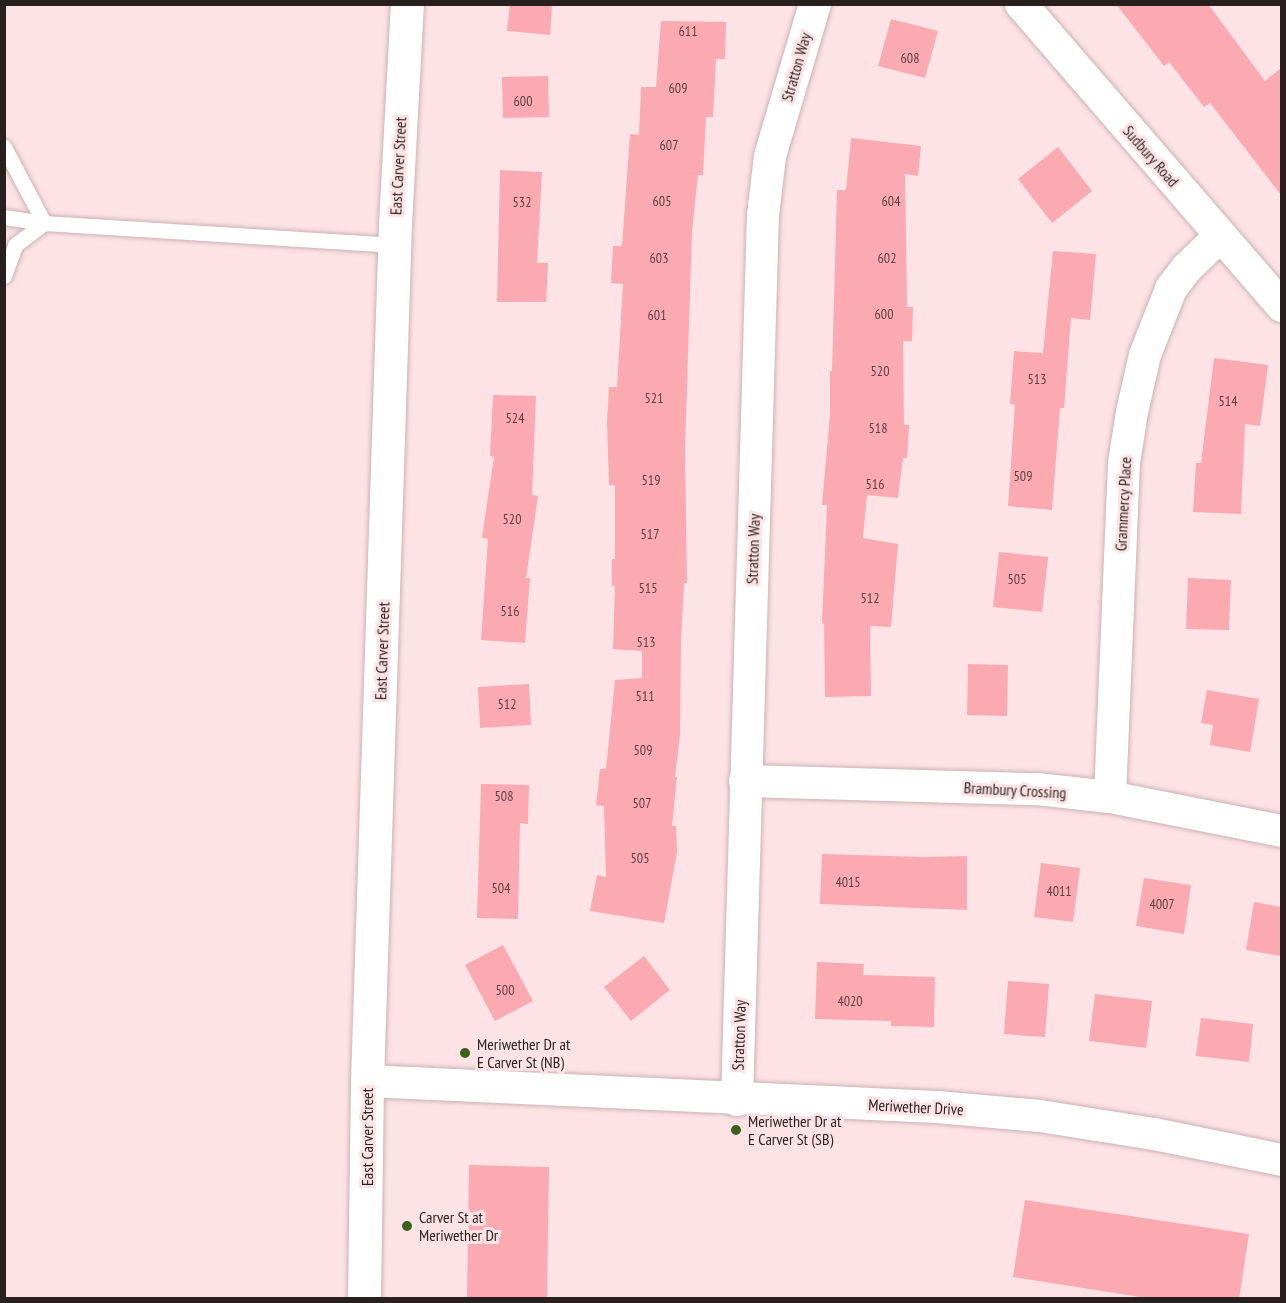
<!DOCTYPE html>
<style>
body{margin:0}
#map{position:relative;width:1286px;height:1303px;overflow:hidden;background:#fde3e5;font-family:"PT Sans Narrow",sans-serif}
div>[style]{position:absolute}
.building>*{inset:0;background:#fbaab1}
.roads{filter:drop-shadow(0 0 2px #cbb2b4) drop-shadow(0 0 2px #cbb2b4)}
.service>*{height:15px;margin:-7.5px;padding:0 7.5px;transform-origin:7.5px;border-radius:7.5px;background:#fff}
.minor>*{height:32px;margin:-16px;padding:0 16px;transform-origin:16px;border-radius:16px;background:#fff}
.tertiary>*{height:33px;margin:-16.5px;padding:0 16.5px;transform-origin:16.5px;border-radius:16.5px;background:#fff}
.dots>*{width:16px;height:16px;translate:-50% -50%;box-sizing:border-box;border:3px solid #fde3e5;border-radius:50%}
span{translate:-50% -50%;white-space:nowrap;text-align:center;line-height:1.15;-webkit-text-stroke:6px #fde3e5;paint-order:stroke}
.number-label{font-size:14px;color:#5d4244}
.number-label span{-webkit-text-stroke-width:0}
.street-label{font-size:16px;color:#281f1f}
.poi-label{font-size:16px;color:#281f1f}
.left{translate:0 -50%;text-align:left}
.frame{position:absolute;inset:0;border:6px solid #281f1f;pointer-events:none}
</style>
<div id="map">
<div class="building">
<i style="clip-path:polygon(510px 4px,552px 4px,550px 35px,507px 31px)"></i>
<i style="clip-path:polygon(1116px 4px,1208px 4px,1265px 81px,1281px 68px,1281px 195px,1210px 103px,1204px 107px,1169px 62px,1164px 66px)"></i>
<i style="clip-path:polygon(891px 19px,938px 31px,925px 78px,878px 66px)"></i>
<i style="clip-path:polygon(661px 21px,726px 22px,725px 59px,716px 59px,713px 117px,706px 117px,703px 175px,698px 175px,692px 231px,685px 449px,687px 583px,684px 583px,681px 641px,680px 735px,675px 777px,677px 777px,672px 826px,676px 826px,677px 852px,664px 923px,590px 911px,597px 875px,606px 877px,604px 806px,596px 805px,600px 769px,606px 769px,615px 680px,642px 678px,642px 651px,613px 649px,615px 586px,612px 586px,612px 559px,615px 559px,615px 485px,609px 485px,607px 422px,609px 387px,617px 387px,623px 284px,611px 283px,613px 246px,622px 246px,630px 134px,639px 135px,641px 87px,656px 87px)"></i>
<i style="clip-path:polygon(548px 76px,549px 117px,503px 118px,502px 77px)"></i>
<i style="clip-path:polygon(851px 138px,921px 146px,918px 176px,905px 174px,907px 307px,913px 307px,912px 341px,903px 341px,904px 425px,909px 425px,907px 458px,903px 458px,898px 498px,867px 495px,863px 538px,898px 544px,891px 627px,870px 626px,871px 696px,825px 697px,824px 623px,822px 623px,827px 505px,822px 505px,830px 415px,830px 371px,832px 371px,837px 190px,846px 190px)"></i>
<i style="clip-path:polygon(1058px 147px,1092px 191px,1052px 223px,1018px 179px)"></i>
<i style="clip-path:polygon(500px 170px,542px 172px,537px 263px,548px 263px,546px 302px,497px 302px)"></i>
<i style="clip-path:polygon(1053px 251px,1096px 254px,1090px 320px,1071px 318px,1064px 408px,1060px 408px,1052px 510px,1008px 506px,1015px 405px,1010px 404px,1014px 351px,1043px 353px)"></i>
<i style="clip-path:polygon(1214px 358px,1268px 365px,1260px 426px,1245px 424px,1241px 514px,1193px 512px,1196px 463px,1201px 463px)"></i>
<i style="clip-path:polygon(493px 395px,536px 396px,532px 495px,538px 496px,526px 578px,530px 578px,525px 643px,481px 640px,488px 539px,482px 538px,494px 457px,490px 456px)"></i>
<i style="clip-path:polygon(999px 552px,1048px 557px,1042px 612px,993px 607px)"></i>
<i style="clip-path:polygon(1188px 578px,1231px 580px,1229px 630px,1186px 629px)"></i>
<i style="clip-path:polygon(968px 664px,1008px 665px,1007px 716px,967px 715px)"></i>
<i style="clip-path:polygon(529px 684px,531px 725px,480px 728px,478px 687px)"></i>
<i style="clip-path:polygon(1207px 690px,1259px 699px,1250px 752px,1210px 745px,1213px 725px,1201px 723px)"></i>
<i style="clip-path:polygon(481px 784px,529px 785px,528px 824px,520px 823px,518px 919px,477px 918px)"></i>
<i style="clip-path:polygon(822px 854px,925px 857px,967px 856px,967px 910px,820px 904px)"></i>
<i style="clip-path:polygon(1041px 863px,1080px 868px,1073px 922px,1034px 917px)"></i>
<i style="clip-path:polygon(1144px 878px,1191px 885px,1184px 934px,1136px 926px)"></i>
<i style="clip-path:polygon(1254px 902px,1281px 907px,1281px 956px,1246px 950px)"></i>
<i style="clip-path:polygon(503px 945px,533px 1001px,495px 1021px,465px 965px)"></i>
<i style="clip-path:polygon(644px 956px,670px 990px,631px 1021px,604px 987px)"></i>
<i style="clip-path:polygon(817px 962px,864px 964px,863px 975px,935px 977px,934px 1027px,891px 1026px,891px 1021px,815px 1019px)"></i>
<i style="clip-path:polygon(1008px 981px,1049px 984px,1045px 1037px,1004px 1034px)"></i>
<i style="clip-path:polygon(1095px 994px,1152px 1001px,1146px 1048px,1089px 1041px)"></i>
<i style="clip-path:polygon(1201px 1018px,1253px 1024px,1249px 1062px,1196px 1056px)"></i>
<i style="clip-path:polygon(469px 1165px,549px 1167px,547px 1299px,467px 1299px)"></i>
<i style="clip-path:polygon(1025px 1200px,1249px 1234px,1239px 1299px,1153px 1299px,1013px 1277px)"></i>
</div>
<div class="roads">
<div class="service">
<i style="left:4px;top:147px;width:86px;rotate:62.2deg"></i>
<i style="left:44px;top:223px;width:352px;rotate:3.6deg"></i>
<i style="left:4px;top:217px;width:40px;rotate:8.5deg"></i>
<i style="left:4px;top:276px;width:33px;rotate:-70deg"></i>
<i style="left:15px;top:245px;width:36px;rotate:-37deg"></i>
</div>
<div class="minor">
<i style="left:1021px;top:4px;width:399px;rotate:49.2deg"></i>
<i style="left:745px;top:781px;width:292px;rotate:1.6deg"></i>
<i style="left:1037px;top:789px;width:73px;rotate:6.3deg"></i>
<i style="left:1110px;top:797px;width:175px;rotate:11.2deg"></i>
<i style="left:1110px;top:797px;width:334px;rotate:-87.6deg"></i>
<i style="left:1124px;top:463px;width:52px;rotate:-81.1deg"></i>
<i style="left:1132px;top:412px;width:58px;rotate:-77.2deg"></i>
<i style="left:1145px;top:355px;width:71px;rotate:-68.5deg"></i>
<i style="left:1171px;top:289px;width:26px;rotate:-53deg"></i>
<i style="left:1187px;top:268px;width:46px;rotate:-44.1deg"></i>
<i style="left:367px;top:1081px;width:571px;rotate:2.61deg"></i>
<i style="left:937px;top:1107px;width:103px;rotate:5deg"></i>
<i style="left:1040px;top:1116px;width:115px;rotate:9deg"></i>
<i style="left:1154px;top:1134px;width:131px;rotate:11.5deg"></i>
<i style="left:737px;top:1100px;width:885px;rotate:-88.32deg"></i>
<i style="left:763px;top:215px;width:59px;rotate:-83.2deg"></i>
<i style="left:770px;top:156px;width:159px;rotate:-73.5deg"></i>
</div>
<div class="tertiary">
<i style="left:364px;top:1298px;width:217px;rotate:-89.2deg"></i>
<i style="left:367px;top:1081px;width:857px;rotate:-88.13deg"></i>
<i style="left:395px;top:224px;width:220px;rotate:-86.9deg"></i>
</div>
</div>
<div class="dots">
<i style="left:465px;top:1053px;background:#3b621c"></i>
<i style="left:736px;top:1130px;background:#3b621c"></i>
<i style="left:407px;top:1226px;background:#3b621c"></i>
</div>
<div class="number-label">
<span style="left:688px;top:31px">611</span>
<span style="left:910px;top:58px">608</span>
<span style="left:678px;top:88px">609</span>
<span style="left:523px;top:101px">600</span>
<span style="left:669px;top:145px">607</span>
<span style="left:662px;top:201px">605</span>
<span style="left:891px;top:201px">604</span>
<span style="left:522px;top:202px">532</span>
<span style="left:659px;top:258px">603</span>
<span style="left:887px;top:258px">602</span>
<span style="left:884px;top:314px">600</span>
<span style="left:657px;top:315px">601</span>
<span style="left:880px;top:371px">520</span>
<span style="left:1037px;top:379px">513</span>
<span style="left:654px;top:398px">521</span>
<span style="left:1228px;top:401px">514</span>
<span style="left:515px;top:418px">524</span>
<span style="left:878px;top:428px">518</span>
<span style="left:1023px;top:476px">509</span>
<span style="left:651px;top:480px">519</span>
<span style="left:875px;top:484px">516</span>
<span style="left:512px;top:519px">520</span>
<span style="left:650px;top:534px">517</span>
<span style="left:1017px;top:579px">505</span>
<span style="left:648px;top:588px">515</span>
<span style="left:870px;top:598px">512</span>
<span style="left:510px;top:611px">516</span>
<span style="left:646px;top:642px">513</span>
<span style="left:645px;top:696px">511</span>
<span style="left:507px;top:704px">512</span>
<span style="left:643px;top:750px">509</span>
<span style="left:504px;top:796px">508</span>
<span style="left:642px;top:803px">507</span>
<span style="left:640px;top:858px">505</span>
<span style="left:848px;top:882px">4015</span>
<span style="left:501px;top:888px">504</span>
<span style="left:1059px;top:891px">4011</span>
<span style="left:1162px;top:904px">4007</span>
<span style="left:505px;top:990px">500</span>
<span style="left:850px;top:1001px">4020</span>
</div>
<div class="street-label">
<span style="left:796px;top:67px;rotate:-74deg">Stratton Way</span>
<span style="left:1151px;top:156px;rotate:49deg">Sudbury Road</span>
<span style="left:398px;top:166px;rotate:-87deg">East Carver Street</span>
<span style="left:1123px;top:504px;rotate:-87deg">Grammercy Place</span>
<span style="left:753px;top:549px;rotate:-88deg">Stratton Way</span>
<span style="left:382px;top:651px;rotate:-88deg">East Carver Street</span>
<span style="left:1015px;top:790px;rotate:3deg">Brambury Crossing</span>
<span style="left:739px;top:1035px;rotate:-88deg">Stratton Way</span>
<span style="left:916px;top:1107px;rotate:3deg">Meriwether Drive</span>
<span style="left:367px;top:1137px;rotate:-90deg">East Carver Street</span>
</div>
<div class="poi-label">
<span class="left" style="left:477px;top:1053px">Meriwether Dr at<br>E Carver St (NB)</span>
<span class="left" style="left:748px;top:1130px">Meriwether Dr at<br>E Carver St (SB)</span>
<span class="left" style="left:419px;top:1226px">Carver St at<br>Meriwether Dr</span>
</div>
<div class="frame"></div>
</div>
